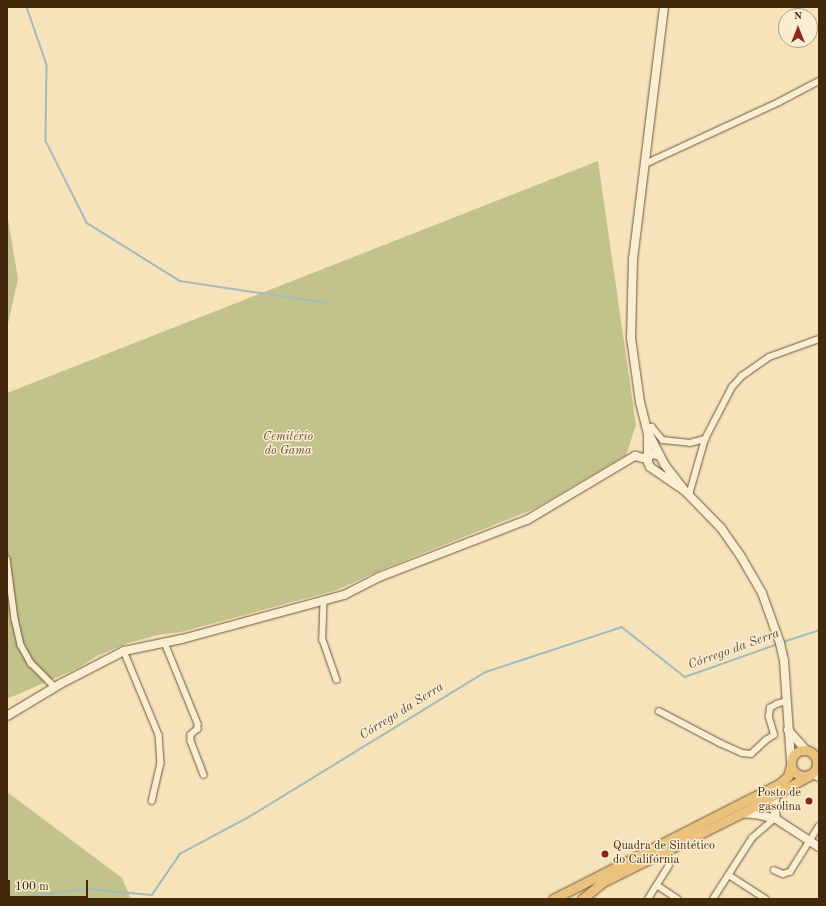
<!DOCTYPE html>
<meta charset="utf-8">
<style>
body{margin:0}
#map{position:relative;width:826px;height:906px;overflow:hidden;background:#f6e3ba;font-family:"Old Standard TT",serif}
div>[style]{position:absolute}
.green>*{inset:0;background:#c2c28b}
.stream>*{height:1.5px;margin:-0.75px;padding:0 0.75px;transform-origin:0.75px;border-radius:0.75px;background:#a3bbbb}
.roads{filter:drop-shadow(0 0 1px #705738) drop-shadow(0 0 1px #705738)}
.street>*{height:5.5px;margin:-2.75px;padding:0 2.75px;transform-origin:2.75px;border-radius:2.75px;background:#f9edd2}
.secondary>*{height:8px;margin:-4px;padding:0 4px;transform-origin:4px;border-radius:4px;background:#f9edd2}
.primary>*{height:9px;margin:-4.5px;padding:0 4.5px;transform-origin:4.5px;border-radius:4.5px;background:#ebc27d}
.primary>.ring{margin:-4.5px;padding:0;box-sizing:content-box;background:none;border:9px solid #ebc27d;border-radius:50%}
.dots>*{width:11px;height:11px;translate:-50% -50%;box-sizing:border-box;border:2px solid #f9edd2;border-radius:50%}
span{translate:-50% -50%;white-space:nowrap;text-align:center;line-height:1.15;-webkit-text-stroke:3px #f9edd2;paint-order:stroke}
.park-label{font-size:12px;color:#634e2c;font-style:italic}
.poi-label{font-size:12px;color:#43280c}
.right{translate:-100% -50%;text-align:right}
.left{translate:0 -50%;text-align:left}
.water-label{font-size:13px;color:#5b4d38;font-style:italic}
.frame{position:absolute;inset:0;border:8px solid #43280c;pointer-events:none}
.north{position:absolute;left:778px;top:8px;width:40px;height:40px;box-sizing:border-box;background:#f9edd2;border:1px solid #b09e83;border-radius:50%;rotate:0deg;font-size:11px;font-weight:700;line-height:16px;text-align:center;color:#43280c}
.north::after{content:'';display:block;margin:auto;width:14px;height:18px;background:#8f2418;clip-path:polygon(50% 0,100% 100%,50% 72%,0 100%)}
.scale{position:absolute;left:8px;top:880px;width:80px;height:18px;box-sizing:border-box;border:2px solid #43280c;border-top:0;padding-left:5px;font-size:12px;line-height:14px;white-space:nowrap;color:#43280c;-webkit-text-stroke:3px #f9edd2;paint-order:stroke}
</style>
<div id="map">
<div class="green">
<i style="clip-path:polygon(598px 161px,636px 425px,626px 455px,534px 509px,383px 569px,337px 590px,181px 632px,158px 635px,128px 643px,97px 656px,76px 669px,7px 699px,7px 393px)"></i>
<i style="clip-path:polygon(7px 213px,18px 279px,7px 328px)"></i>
<i style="clip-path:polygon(7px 792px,122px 878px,131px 899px,7px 899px)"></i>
</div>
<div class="stream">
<i style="left:27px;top:7px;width:61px;rotate:71deg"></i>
<i style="left:47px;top:65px;width:76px;rotate:90.8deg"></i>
<i style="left:46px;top:141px;width:92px;rotate:63.4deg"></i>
<i style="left:87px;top:223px;width:110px;rotate:31.9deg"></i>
<i style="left:180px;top:281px;width:149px;rotate:8.5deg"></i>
<i style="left:783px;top:642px;width:38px;rotate:-18deg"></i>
<i style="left:7px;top:899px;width:81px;rotate:-7.1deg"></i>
<i style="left:87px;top:889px;width:65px;rotate:5.3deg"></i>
<i style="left:152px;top:895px;width:50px;rotate:-55.7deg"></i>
<i style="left:180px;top:854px;width:78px;rotate:-28.2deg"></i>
<i style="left:249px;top:817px;width:278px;rotate:-31.5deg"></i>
<i style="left:486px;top:672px;width:143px;rotate:-18.3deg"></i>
<i style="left:622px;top:627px;width:80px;rotate:38.4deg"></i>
<i style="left:685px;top:677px;width:99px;rotate:-19.5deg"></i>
</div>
<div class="roads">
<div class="street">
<i style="left:645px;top:164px;width:148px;rotate:-24.8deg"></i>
<i style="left:779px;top:102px;width:45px;rotate:-27.7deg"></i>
<i style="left:647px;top:427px;width:5px"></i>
<i style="left:652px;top:427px;width:17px;rotate:50deg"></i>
<i style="left:663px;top:440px;width:27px;rotate:6deg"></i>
<i style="left:690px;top:443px;width:16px;rotate:-15deg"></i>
<i style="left:689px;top:495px;width:58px;rotate:-74.1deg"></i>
<i style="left:705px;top:439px;width:59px;rotate:-62.6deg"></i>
<i style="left:732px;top:387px;width:15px;rotate:-48deg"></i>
<i style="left:742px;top:376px;width:33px;rotate:-35deg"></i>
<i style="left:769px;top:357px;width:53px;rotate:-19.8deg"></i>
<i style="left:7px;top:559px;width:61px;rotate:82.4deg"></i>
<i style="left:15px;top:619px;width:27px;rotate:77deg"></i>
<i style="left:21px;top:645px;width:21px;rotate:61deg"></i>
<i style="left:31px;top:663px;width:34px;rotate:45deg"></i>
<i style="left:324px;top:602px;width:38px;rotate:92deg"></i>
<i style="left:323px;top:640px;width:42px;rotate:70.7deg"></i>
<i style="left:165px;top:643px;width:87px;rotate:67.8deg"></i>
<i style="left:198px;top:724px;width:5px;rotate:90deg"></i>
<i style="left:198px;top:729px;width:9px;rotate:139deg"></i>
<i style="left:191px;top:735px;width:6px;rotate:90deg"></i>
<i style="left:191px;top:741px;width:36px;rotate:69deg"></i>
<i style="left:124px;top:651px;width:91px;rotate:67.4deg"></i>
<i style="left:159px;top:735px;width:28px;rotate:86deg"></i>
<i style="left:161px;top:763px;width:39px;rotate:103deg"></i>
<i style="left:659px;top:711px;width:69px;rotate:27.7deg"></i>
<i style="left:720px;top:743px;width:24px;rotate:24deg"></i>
<i style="left:742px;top:753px;width:9px;rotate:6deg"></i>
<i style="left:751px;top:754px;width:21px;rotate:-43deg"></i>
<i style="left:766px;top:740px;width:9px;rotate:-32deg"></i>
<i style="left:774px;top:735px;width:19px;rotate:-106deg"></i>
<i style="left:769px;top:717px;width:9px;rotate:-84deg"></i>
<i style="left:770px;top:708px;width:8px;rotate:-30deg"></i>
<i style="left:777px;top:704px;width:10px;rotate:-17deg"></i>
<i style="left:774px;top:870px;width:10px;rotate:24deg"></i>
<i style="left:783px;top:874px;width:7px;rotate:-16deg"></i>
<i style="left:790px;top:872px;width:54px;rotate:-57.8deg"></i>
<i style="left:729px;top:875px;width:44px;rotate:33deg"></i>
<i style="left:657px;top:885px;width:25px;rotate:34deg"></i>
<i style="left:648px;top:899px;width:39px;rotate:-58deg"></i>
<i style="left:713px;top:899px;width:72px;rotate:-57.4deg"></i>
<i style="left:752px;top:838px;width:30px;rotate:-41deg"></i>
</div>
<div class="secondary">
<i style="left:664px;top:7px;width:253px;rotate:97deg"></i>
<i style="left:633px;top:258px;width:80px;rotate:91.4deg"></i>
<i style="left:631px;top:338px;width:65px;rotate:82deg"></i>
<i style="left:640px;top:402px;width:32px;rotate:76deg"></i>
<i style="left:648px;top:433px;width:29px;rotate:90deg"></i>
<i style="left:648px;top:462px;width:5px;rotate:68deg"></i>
<i style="left:650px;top:467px;width:42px;rotate:34.4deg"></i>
<i style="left:649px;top:434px;width:34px;rotate:63deg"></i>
<i style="left:664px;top:464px;width:34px;rotate:52deg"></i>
<i style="left:685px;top:491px;width:52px;rotate:45.8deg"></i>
<i style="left:721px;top:528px;width:33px;rotate:55deg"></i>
<i style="left:740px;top:555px;width:44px;rotate:59.9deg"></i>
<i style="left:762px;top:593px;width:53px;rotate:70.2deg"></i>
<i style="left:780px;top:643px;width:18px;rotate:77deg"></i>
<i style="left:784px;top:661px;width:101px;rotate:86deg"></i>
<i style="left:7px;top:716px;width:64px;rotate:-31deg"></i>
<i style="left:62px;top:683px;width:70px;rotate:-27.3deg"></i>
<i style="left:124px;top:651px;width:59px;rotate:-11.7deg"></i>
<i style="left:182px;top:639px;width:168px;rotate:-15.2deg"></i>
<i style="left:344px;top:595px;width:39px;rotate:-27deg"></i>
<i style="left:379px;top:577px;width:159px;rotate:-21.1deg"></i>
<i style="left:527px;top:520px;width:126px;rotate:-30.7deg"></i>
<i style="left:635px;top:456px;width:8px;rotate:14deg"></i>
<i style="left:643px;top:458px;width:12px;rotate:-20deg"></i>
<i style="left:654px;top:454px;width:6px;rotate:18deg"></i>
<i style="left:788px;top:730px;width:27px;rotate:48deg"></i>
<i style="left:812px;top:774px;width:8px;rotate:23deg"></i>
<i style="left:742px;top:813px;width:18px;rotate:6deg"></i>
<i style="left:760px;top:815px;width:16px;rotate:14deg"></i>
<i style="left:776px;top:819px;width:51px;rotate:33.1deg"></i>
<i style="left:776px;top:819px;width:12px;rotate:-99deg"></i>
<i style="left:774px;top:807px;width:12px;rotate:-81deg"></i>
</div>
<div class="primary">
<i class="ring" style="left:791px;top:750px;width:17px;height:17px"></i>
<i style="left:553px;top:899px;width:254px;rotate:-27deg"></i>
<i style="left:779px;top:784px;width:12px;rotate:-42deg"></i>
<i style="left:788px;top:776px;width:11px;rotate:-75deg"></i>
<i style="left:582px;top:899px;width:27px;rotate:-39deg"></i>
<i style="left:603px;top:882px;width:155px;rotate:-26.4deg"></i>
<i style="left:742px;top:813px;width:78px;rotate:-29.2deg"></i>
</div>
</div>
<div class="dots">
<i style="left:809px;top:801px;background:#8f2418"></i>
<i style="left:605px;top:854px;background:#8f2418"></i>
</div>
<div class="park-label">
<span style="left:288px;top:445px">Cemitério<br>do Gama</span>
</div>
<div class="poi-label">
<span class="right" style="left:801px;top:801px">Posto de<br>gasolina</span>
<span class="left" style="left:613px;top:854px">Quadra de Sintético<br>do Califórnia</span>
</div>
<div class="water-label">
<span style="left:734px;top:650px;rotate:-20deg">Córrego da Serra</span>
<span style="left:402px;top:712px;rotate:-32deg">Córrego da Serra</span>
</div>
<div class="frame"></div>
<div class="north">N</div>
<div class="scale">100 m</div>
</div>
